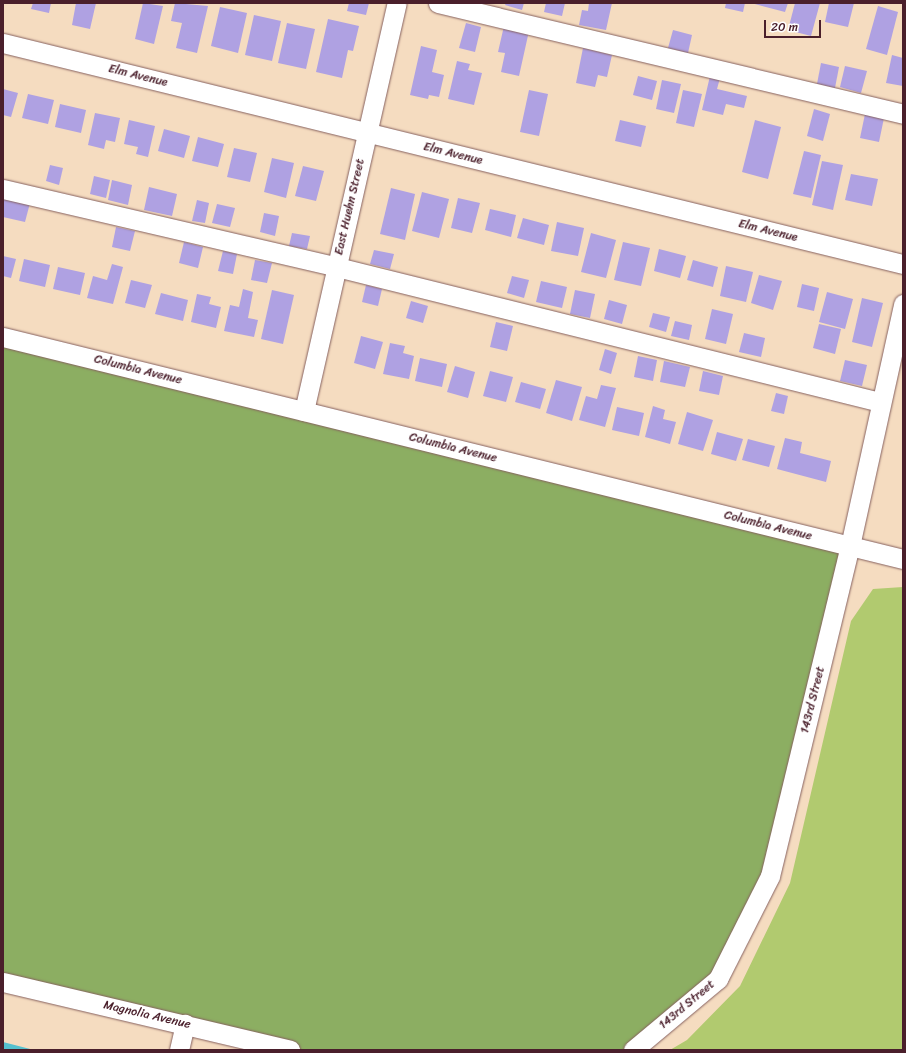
<!DOCTYPE html>
<style>
body{margin:0}
#map{position:relative;width:906px;height:1053px;overflow:hidden;background:#f5dcc0;font-family:Sriracha,sans-serif}
div>[style]{position:absolute}
.green>*{inset:0;background:#b1ca6f}
.forest>*{inset:0;background:#8cae62}
.water>*{inset:0;background:#55c1cf}
.building>*{inset:0;background:#afa1e2}
.roads{filter:drop-shadow(0 0 1px #86615f) drop-shadow(0 0 1px #86615f)}
.minor>*{height:19px;margin:-9.5px;padding:0 9.5px;transform-origin:9.5px;border-radius:9.5px;background:#fff}
span{translate:-50% -50%;white-space:nowrap;text-align:center;line-height:1.15;-webkit-text-stroke:3px #fff;paint-order:stroke}
.street-label{font-size:12px;color:#4a1f2b}
.frame{position:absolute;inset:0;border:4px solid #4a1f2b;pointer-events:none}
.scale{position:absolute;left:764px;top:20px;width:57px;height:18px;box-sizing:border-box;border:2px solid #4a1f2b;border-top:0;padding-left:5px;font-size:12px;line-height:14px;white-space:nowrap;color:#4a1f2b;-webkit-text-stroke:3px #fff;paint-order:stroke}
</style>
<div id="map">
<div class="green">
<i style="clip-path:polygon(903px 587px,903px 1050px,670px 1050px,687px 1040px,740px 986px,790px 883px,851px 621px,873px 589px)"></i>
</div>
<div class="forest">
<i style="clip-path:polygon(3px 337px,850px 546px,770px 876px,718px 979px,633px 1050px,290px 1050px,3px 982px)"></i>
</div>
<div class="water">
<i style="clip-path:polygon(3px 1042px,34px 1050px,3px 1050px)"></i>
</div>
<div class="building">
<i style="clip-path:polygon(33px 3px,51px 3px,49px 13px,31px 9px)"></i>
<i style="clip-path:polygon(76px 3px,96px 3px,90px 29px,72px 25px)"></i>
<i style="clip-path:polygon(143px 3px,163px 6px,154px 44px,135px 39px)"></i>
<i style="clip-path:polygon(175px 3px,208px 6px,197px 53px,176px 48px,182px 23px,171px 21px)"></i>
<i style="clip-path:polygon(349px 3px,369px 3px,366px 15px,347px 11px)"></i>
<i style="clip-path:polygon(506px 3px,524px 3px,522px 10px,505px 5px)"></i>
<i style="clip-path:polygon(546px 3px,565px 3px,562px 16px,544px 12px)"></i>
<i style="clip-path:polygon(589px 3px,612px 3px,606px 30px,579px 25px,582px 10px,588px 11px)"></i>
<i style="clip-path:polygon(726px 3px,745px 3px,743px 12px,725px 8px)"></i>
<i style="clip-path:polygon(751px 3px,788px 3px,785px 12px)"></i>
<i style="clip-path:polygon(795px 3px,820px 3px,811px 36px,788px 30px)"></i>
<i style="clip-path:polygon(829px 3px,854px 3px,848px 27px,825px 22px)"></i>
<i style="clip-path:polygon(878px 6px,898px 12px,887px 55px,866px 49px)"></i>
<i style="clip-path:polygon(220px 7px,247px 13px,238px 53px,211px 46px)"></i>
<i style="clip-path:polygon(254px 15px,281px 21px,272px 61px,245px 55px)"></i>
<i style="clip-path:polygon(328px 19px,359px 26px,353px 51px,348px 50px,342px 78px,316px 72px)"></i>
<i style="clip-path:polygon(287px 23px,315px 29px,306px 69px,278px 63px)"></i>
<i style="clip-path:polygon(466px 23px,481px 27px,475px 52px,459px 48px)"></i>
<i style="clip-path:polygon(504px 26px,529px 31px,519px 76px,501px 72px,505px 53px,498px 52px)"></i>
<i style="clip-path:polygon(673px 30px,692px 35px,688px 53px,668px 48px)"></i>
<i style="clip-path:polygon(421px 46px,437px 50px,432px 72px,444px 75px,439px 97px,429px 95px,428px 99px,410px 95px)"></i>
<i style="clip-path:polygon(583px 48px,612px 55px,607px 77px,598px 75px,595px 87px,576px 83px)"></i>
<i style="clip-path:polygon(892px 55px,903px 58px,903px 86px,886px 83px)"></i>
<i style="clip-path:polygon(457px 61px,470px 64px,468px 70px,482px 73px,474px 105px,448px 99px)"></i>
<i style="clip-path:polygon(821px 63px,839px 67px,835px 88px,817px 84px)"></i>
<i style="clip-path:polygon(845px 66px,867px 71px,861px 93px,840px 87px)"></i>
<i style="clip-path:polygon(638px 76px,657px 81px,652px 100px,633px 95px)"></i>
<i style="clip-path:polygon(710px 76px,720px 78px,717px 89px,747px 96px,744px 108px,726px 104px,723px 115px,702px 110px)"></i>
<i style="clip-path:polygon(662px 80px,681px 84px,674px 113px,656px 109px)"></i>
<i style="clip-path:polygon(3px 89px,18px 93px,11px 117px,3px 115px)"></i>
<i style="clip-path:polygon(529px 90px,548px 94px,539px 136px,520px 132px)"></i>
<i style="clip-path:polygon(683px 90px,702px 94px,694px 127px,676px 123px)"></i>
<i style="clip-path:polygon(28px 94px,54px 100px,48px 124px,22px 118px)"></i>
<i style="clip-path:polygon(60px 104px,86px 110px,81px 133px,55px 127px)"></i>
<i style="clip-path:polygon(814px 109px,830px 114px,823px 141px,807px 136px)"></i>
<i style="clip-path:polygon(95px 113px,120px 118px,115px 142px,106px 140px,104px 149px,88px 145px)"></i>
<i style="clip-path:polygon(865px 114px,884px 118px,879px 142px,860px 138px)"></i>
<i style="clip-path:polygon(129px 120px,155px 126px,148px 157px,136px 154px,138px 147px,124px 144px)"></i>
<i style="clip-path:polygon(620px 120px,646px 126px,641px 147px,615px 141px)"></i>
<i style="clip-path:polygon(755px 120px,781px 127px,768px 179px,742px 172px)"></i>
<i style="clip-path:polygon(164px 129px,190px 136px,184px 158px,158px 151px)"></i>
<i style="clip-path:polygon(198px 137px,224px 144px,218px 167px,192px 161px)"></i>
<i style="clip-path:polygon(234px 148px,257px 153px,250px 182px,227px 177px)"></i>
<i style="clip-path:polygon(804px 151px,821px 155px,811px 198px,793px 194px)"></i>
<i style="clip-path:polygon(272px 158px,294px 163px,286px 198px,264px 192px)"></i>
<i style="clip-path:polygon(822px 161px,843px 165px,833px 210px,812px 205px)"></i>
<i style="clip-path:polygon(50px 165px,63px 168px,59px 185px,46px 181px)"></i>
<i style="clip-path:polygon(303px 166px,324px 171px,316px 201px,295px 196px)"></i>
<i style="clip-path:polygon(851px 174px,878px 179px,872px 206px,845px 200px)"></i>
<i style="clip-path:polygon(94px 176px,110px 180px,106px 198px,90px 194px)"></i>
<i style="clip-path:polygon(112px 180px,132px 185px,128px 205px,108px 200px)"></i>
<i style="clip-path:polygon(149px 187px,177px 194px,172px 216px,144px 210px)"></i>
<i style="clip-path:polygon(391px 188px,415px 194px,405px 240px,380px 234px)"></i>
<i style="clip-path:polygon(422px 192px,449px 199px,439px 238px,412px 231px)"></i>
<i style="clip-path:polygon(3px 195px,30px 203px,25px 222px,3px 217px)"></i>
<i style="clip-path:polygon(458px 198px,480px 203px,472px 233px,451px 228px)"></i>
<i style="clip-path:polygon(197px 200px,209px 203px,205px 223px,192px 221px)"></i>
<i style="clip-path:polygon(217px 204px,235px 208px,230px 227px,212px 223px)"></i>
<i style="clip-path:polygon(490px 209px,516px 215px,511px 237px,485px 230px)"></i>
<i style="clip-path:polygon(264px 213px,279px 216px,275px 236px,260px 232px)"></i>
<i style="clip-path:polygon(523px 218px,549px 225px,544px 245px,517px 238px)"></i>
<i style="clip-path:polygon(557px 222px,584px 228px,578px 256px,551px 251px)"></i>
<i style="clip-path:polygon(116px 227px,135px 231px,130px 251px,112px 247px)"></i>
<i style="clip-path:polygon(292px 233px,310px 236px,307px 249px,289px 246px)"></i>
<i style="clip-path:polygon(591px 233px,616px 240px,606px 278px,581px 272px)"></i>
<i style="clip-path:polygon(184px 242px,203px 247px,198px 268px,179px 263px)"></i>
<i style="clip-path:polygon(623px 242px,650px 248px,641px 286px,614px 280px)"></i>
<i style="clip-path:polygon(659px 249px,686px 256px,680px 278px,654px 271px)"></i>
<i style="clip-path:polygon(374px 250px,394px 254px,390px 269px,370px 264px)"></i>
<i style="clip-path:polygon(223px 251px,237px 254px,233px 274px,218px 271px)"></i>
<i style="clip-path:polygon(3px 256px,16px 259px,11px 278px,3px 276px)"></i>
<i style="clip-path:polygon(24px 259px,50px 265px,45px 287px,19px 281px)"></i>
<i style="clip-path:polygon(255px 260px,272px 263px,267px 283px,251px 280px)"></i>
<i style="clip-path:polygon(693px 260px,718px 267px,713px 287px,687px 280px)"></i>
<i style="clip-path:polygon(112px 264px,123px 267px,113px 304px,87px 298px,93px 276px,107px 280px)"></i>
<i style="clip-path:polygon(726px 266px,753px 272px,746px 302px,720px 296px)"></i>
<i style="clip-path:polygon(58px 267px,85px 273px,80px 295px,53px 289px)"></i>
<i style="clip-path:polygon(759px 275px,782px 281px,773px 310px,751px 303px)"></i>
<i style="clip-path:polygon(512px 276px,529px 280px,524px 298px,507px 293px)"></i>
<i style="clip-path:polygon(131px 280px,152px 285px,145px 308px,125px 303px)"></i>
<i style="clip-path:polygon(541px 281px,567px 287px,562px 308px,536px 302px)"></i>
<i style="clip-path:polygon(802px 284px,819px 288px,814px 311px,797px 307px)"></i>
<i style="clip-path:polygon(366px 285px,382px 289px,378px 306px,362px 302px)"></i>
<i style="clip-path:polygon(243px 289px,253px 292px,248px 318px,258px 320px,254px 337px,224px 331px,230px 305px,239px 307px)"></i>
<i style="clip-path:polygon(272px 290px,294px 295px,283px 344px,261px 339px)"></i>
<i style="clip-path:polygon(575px 290px,595px 294px,590px 318px,570px 314px)"></i>
<i style="clip-path:polygon(827px 292px,853px 299px,845px 329px,819px 322px)"></i>
<i style="clip-path:polygon(161px 293px,188px 300px,183px 321px,155px 314px)"></i>
<i style="clip-path:polygon(197px 294px,211px 297px,209px 304px,221px 307px,216px 328px,191px 322px)"></i>
<i style="clip-path:polygon(862px 298px,883px 303px,872px 347px,852px 342px)"></i>
<i style="clip-path:polygon(609px 300px,627px 305px,622px 324px,604px 319px)"></i>
<i style="clip-path:polygon(411px 301px,428px 306px,423px 323px,406px 318px)"></i>
<i style="clip-path:polygon(712px 309px,733px 314px,726px 344px,705px 339px)"></i>
<i style="clip-path:polygon(653px 313px,670px 317px,666px 332px,649px 327px)"></i>
<i style="clip-path:polygon(675px 321px,692px 325px,689px 340px,671px 336px)"></i>
<i style="clip-path:polygon(496px 322px,513px 326px,507px 351px,490px 347px)"></i>
<i style="clip-path:polygon(819px 324px,841px 329px,835px 354px,813px 348px)"></i>
<i style="clip-path:polygon(744px 333px,765px 338px,761px 357px,739px 352px)"></i>
<i style="clip-path:polygon(361px 336px,383px 342px,375px 369px,354px 363px)"></i>
<i style="clip-path:polygon(390px 343px,405px 346px,403px 353px,414px 356px,409px 379px,383px 374px)"></i>
<i style="clip-path:polygon(605px 349px,617px 353px,611px 374px,599px 370px)"></i>
<i style="clip-path:polygon(638px 356px,657px 360px,653px 381px,634px 377px)"></i>
<i style="clip-path:polygon(420px 358px,447px 364px,442px 387px,415px 381px)"></i>
<i style="clip-path:polygon(845px 360px,867px 365px,862px 386px,840px 381px)"></i>
<i style="clip-path:polygon(664px 361px,690px 367px,685px 387px,660px 382px)"></i>
<i style="clip-path:polygon(455px 366px,475px 372px,468px 398px,447px 392px)"></i>
<i style="clip-path:polygon(490px 371px,513px 377px,506px 402px,483px 396px)"></i>
<i style="clip-path:polygon(703px 371px,723px 376px,719px 395px,699px 391px)"></i>
<i style="clip-path:polygon(556px 380px,582px 387px,572px 421px,546px 413px)"></i>
<i style="clip-path:polygon(521px 382px,546px 389px,540px 409px,515px 402px)"></i>
<i style="clip-path:polygon(601px 385px,616px 388px,605px 427px,579px 420px,586px 396px,597px 399px)"></i>
<i style="clip-path:polygon(776px 393px,788px 396px,784px 414px,771px 411px)"></i>
<i style="clip-path:polygon(653px 406px,665px 410px,663px 419px,676px 422px,670px 444px,645px 437px)"></i>
<i style="clip-path:polygon(617px 407px,644px 413px,639px 436px,612px 430px)"></i>
<i style="clip-path:polygon(687px 412px,713px 420px,703px 451px,678px 444px)"></i>
<i style="clip-path:polygon(717px 432px,743px 439px,736px 461px,711px 454px)"></i>
<i style="clip-path:polygon(785px 438px,802px 442px,800px 453px,831px 461px,826px 482px,777px 469px)"></i>
<i style="clip-path:polygon(748px 439px,775px 446px,769px 467px,742px 460px)"></i>
</div>
<div class="roads">
<div class="minor">
<i style="left:438px;top:3px;width:478px;rotate:13.4deg"></i>
<i style="left:3px;top:43px;width:927px;rotate:13.8deg"></i>
<i style="left:3px;top:189px;width:343px;rotate:13.1deg"></i>
<i style="left:337px;top:267px;width:560px;rotate:13.96deg"></i>
<i style="left:3px;top:337px;width:927px;rotate:13.86deg"></i>
<i style="left:304px;top:411px;width:418px;rotate:-77.2deg"></i>
<i style="left:3px;top:982px;width:295px;rotate:13.3deg"></i>
<i style="left:179px;top:1050px;width:27px;rotate:-77deg"></i>
<i style="left:633px;top:1050px;width:111px;rotate:-39.9deg"></i>
<i style="left:718px;top:979px;width:115px;rotate:-63.2deg"></i>
<i style="left:770px;top:876px;width:340px;rotate:-76.4deg"></i>
<i style="left:850px;top:546px;width:248px;rotate:-77.6deg"></i>
</div>
</div>
<div class="street-label">
<span style="left:138px;top:76px;rotate:14deg">Elm Avenue</span>
<span style="left:453px;top:154px;rotate:14deg">Elm Avenue</span>
<span style="left:350px;top:207px;rotate:-77deg">East Huehn Street</span>
<span style="left:768px;top:231px;rotate:14deg">Elm Avenue</span>
<span style="left:138px;top:370px;rotate:14deg">Columbia Avenue</span>
<span style="left:453px;top:448px;rotate:14deg">Columbia Avenue</span>
<span style="left:768px;top:526px;rotate:14deg">Columbia Avenue</span>
<span style="left:813px;top:700px;rotate:-76deg">143rd Street</span>
<span style="left:687px;top:1005px;rotate:-40deg">143rd Street</span>
<span style="left:147px;top:1015px;rotate:13deg">Magnolia Avenue</span>
</div>
<div class="frame"></div>
<div class="scale">20 m</div>
</div>
